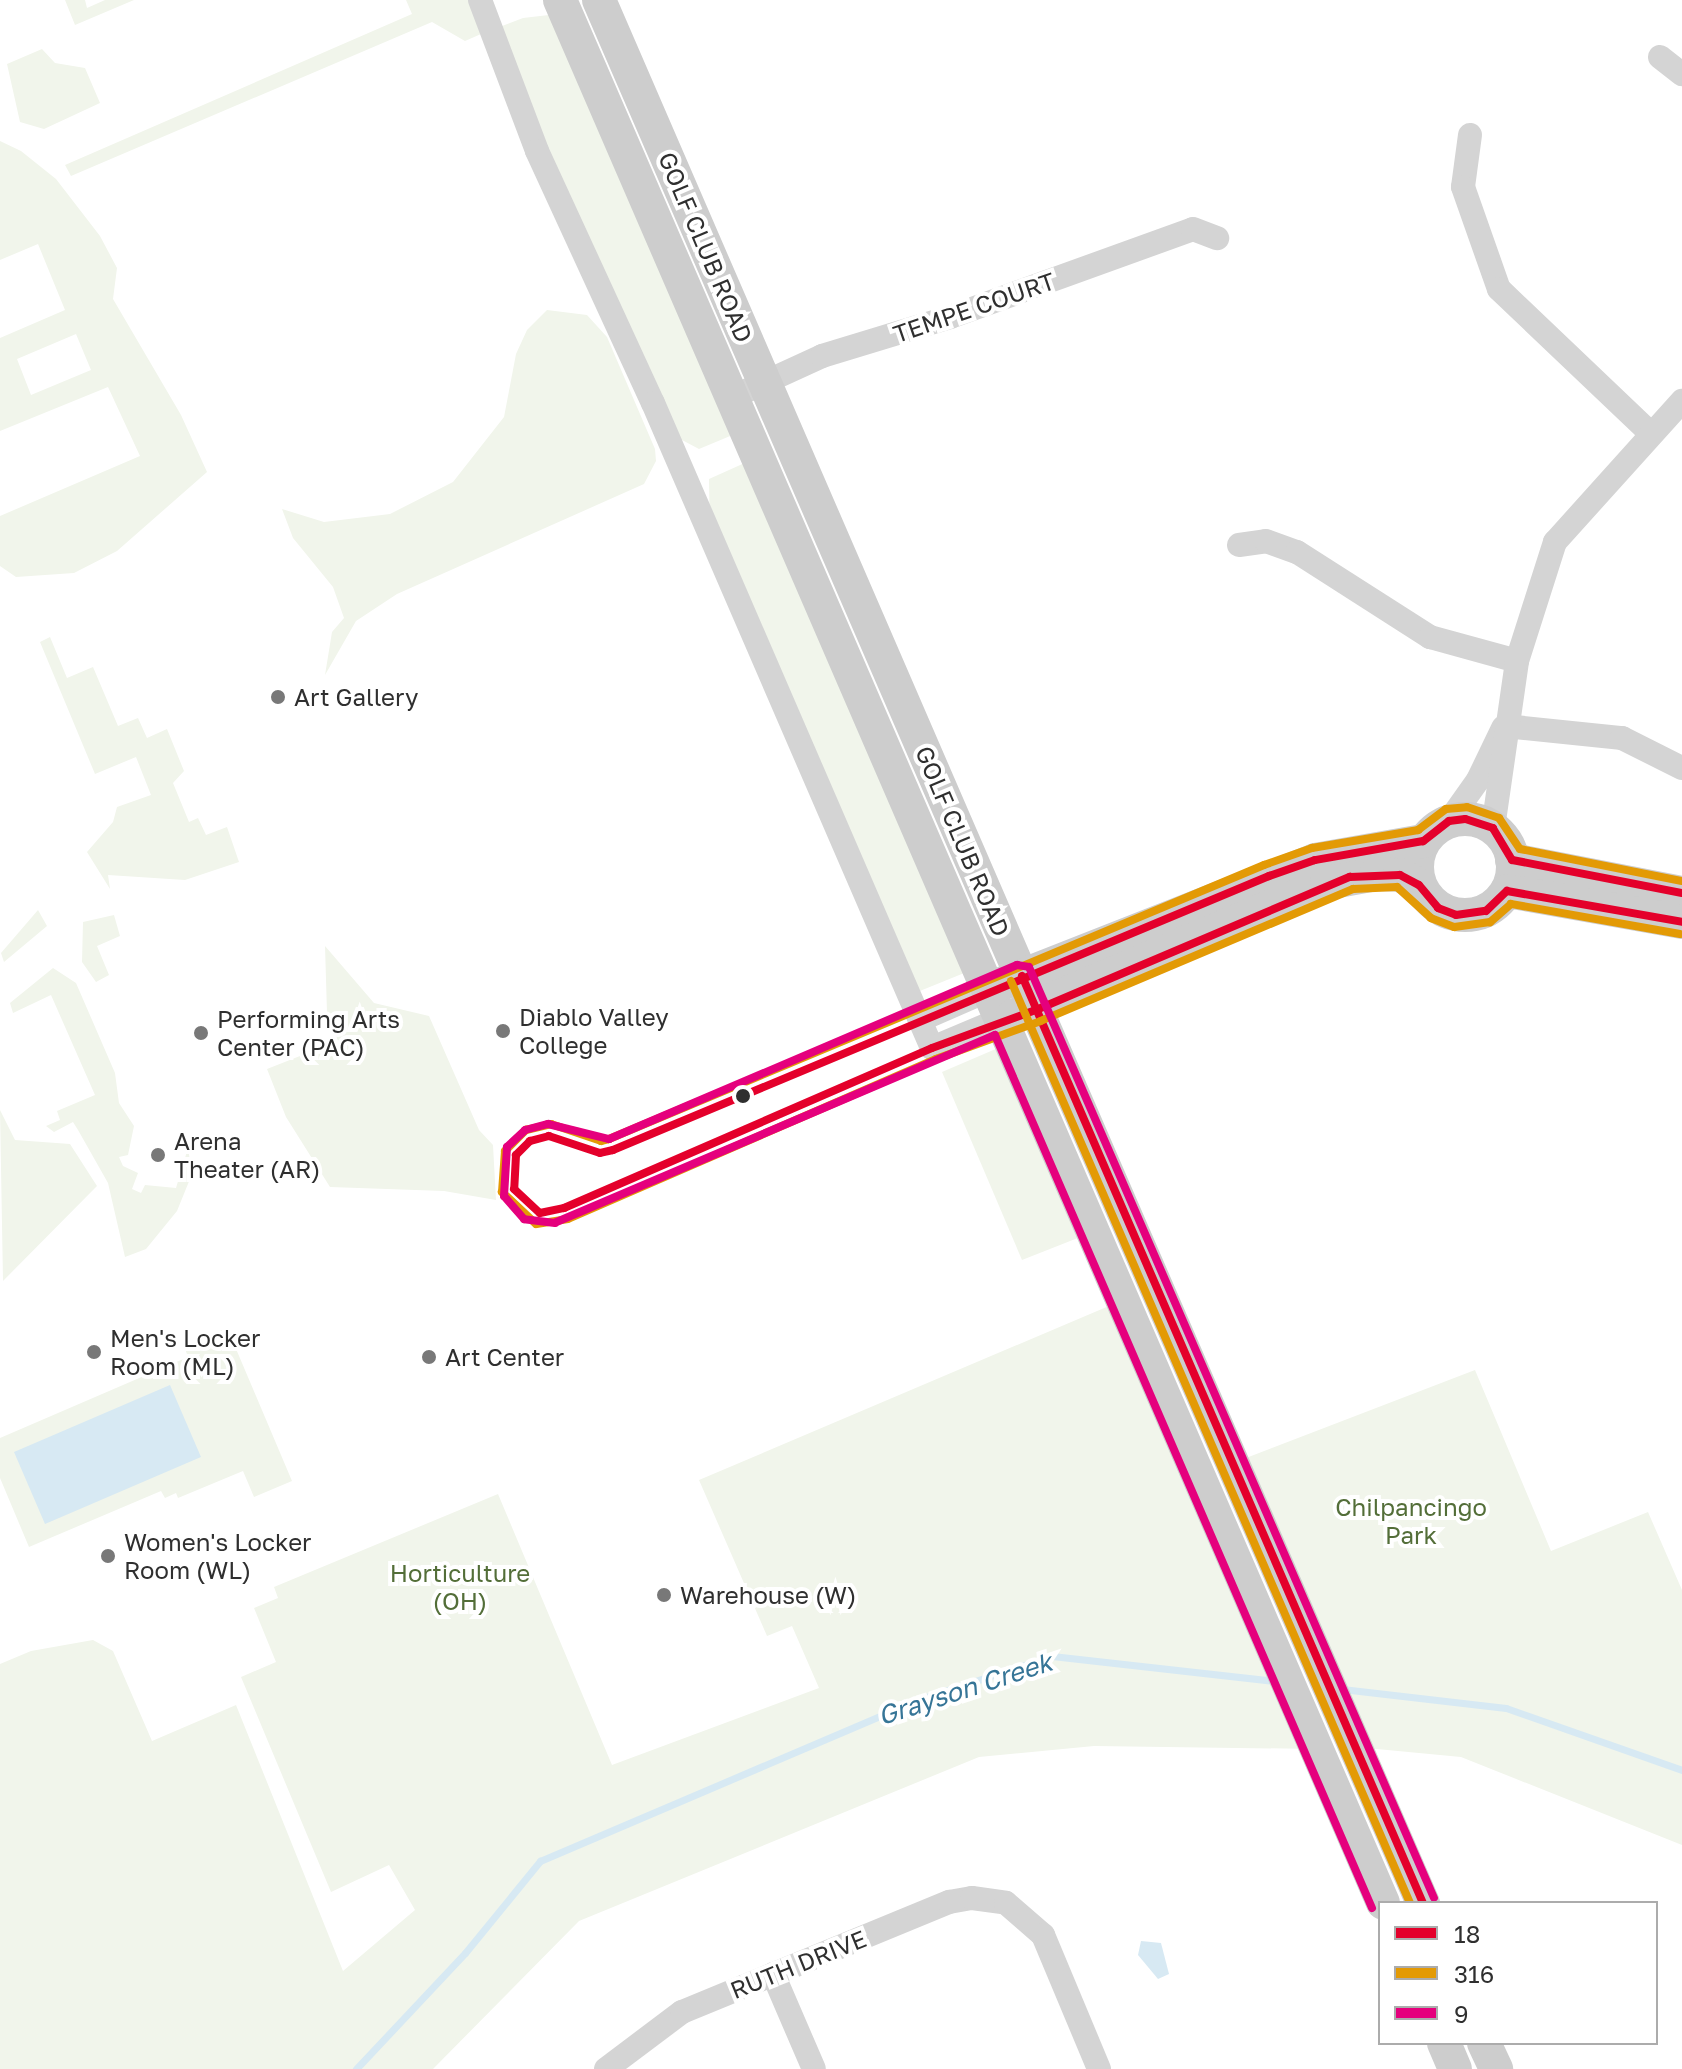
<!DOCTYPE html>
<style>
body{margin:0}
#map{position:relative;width:1682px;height:2069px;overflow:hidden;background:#fff;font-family:"Golos Text",sans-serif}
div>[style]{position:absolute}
.green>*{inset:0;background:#f1f5eb}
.water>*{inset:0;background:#d7e9f3}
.stream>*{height:7px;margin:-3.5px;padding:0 3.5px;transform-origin:3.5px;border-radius:3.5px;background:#d7e9f3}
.street>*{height:24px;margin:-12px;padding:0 12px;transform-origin:12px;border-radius:12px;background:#d4d4d4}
.secondary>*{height:34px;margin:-17px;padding:0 17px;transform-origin:17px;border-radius:17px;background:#cdcdcd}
.secondary>.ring{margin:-17px;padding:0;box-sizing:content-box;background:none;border:34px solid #cdcdcd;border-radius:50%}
.bus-1>*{height:8px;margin:-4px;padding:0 4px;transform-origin:4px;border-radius:4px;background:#e4002b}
.bus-2>*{height:8px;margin:-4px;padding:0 4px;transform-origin:4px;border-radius:4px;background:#e39a05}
.bus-3>*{height:8px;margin:-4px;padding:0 4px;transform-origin:4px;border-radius:4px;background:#e5007d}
.dots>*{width:22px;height:22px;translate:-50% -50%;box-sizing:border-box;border:4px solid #fff;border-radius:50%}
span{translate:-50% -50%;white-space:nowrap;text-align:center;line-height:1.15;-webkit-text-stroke:8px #fff;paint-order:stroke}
.street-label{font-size:24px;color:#2f2f2f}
.poi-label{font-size:24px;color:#2f2f2f}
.left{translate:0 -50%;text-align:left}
.park-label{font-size:24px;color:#536e38}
.water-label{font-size:26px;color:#367597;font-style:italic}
.legend{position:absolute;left:1378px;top:1901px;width:280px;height:144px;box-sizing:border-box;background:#fff;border:2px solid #acacac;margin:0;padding:10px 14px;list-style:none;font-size:24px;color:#2f2f2f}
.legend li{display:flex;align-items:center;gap:16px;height:40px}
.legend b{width:40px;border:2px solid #acacac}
</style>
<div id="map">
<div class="green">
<i style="clip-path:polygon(65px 0,85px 0,87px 8px,105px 0,134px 0,75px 25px)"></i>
<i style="clip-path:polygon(406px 0,480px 0,489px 31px,523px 18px,566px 13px,747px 429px,699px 449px,665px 431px,488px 31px,465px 41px,432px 22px,71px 176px,65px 165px,412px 14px)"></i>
<i style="clip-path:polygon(42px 49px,55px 63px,85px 68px,100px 103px,44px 129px,20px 122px,7px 64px)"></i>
<i style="clip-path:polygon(evenodd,0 141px,21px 151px,56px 179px,100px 236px,117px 268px,113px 299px,181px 415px,207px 472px,117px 551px,74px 573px,16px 577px,0 566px,0 516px,140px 456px,108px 387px,0 431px,0 338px,65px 310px,38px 244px,0 260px,0 141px,76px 334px,91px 370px,31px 395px,17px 359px,76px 334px)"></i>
<i style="clip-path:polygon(547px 310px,587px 315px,607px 337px,655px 449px,656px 461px,644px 484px,397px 594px,356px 621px,325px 675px,332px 632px,344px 618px,333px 587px,293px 538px,282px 509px,324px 522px,390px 514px,453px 482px,504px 417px,516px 354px,527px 330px)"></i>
<i style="clip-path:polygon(758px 457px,979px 967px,910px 995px,710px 541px,709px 479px)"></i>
<i style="clip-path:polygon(50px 637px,67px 678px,93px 667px,118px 726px,138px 718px,147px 738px,167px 729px,184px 771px,173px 783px,189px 822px,198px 818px,206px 835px,227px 827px,239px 862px,185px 880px,108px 875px,110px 889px,87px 852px,113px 822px,117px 807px,151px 795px,136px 757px,95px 774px,40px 642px)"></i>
<i style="clip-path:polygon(38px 910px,47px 926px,4px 962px,1px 953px)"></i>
<i style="clip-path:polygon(114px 915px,120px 936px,97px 946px,109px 975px,96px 982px,82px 962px,83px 922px)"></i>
<i style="clip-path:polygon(325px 946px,374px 1003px,429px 1016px,479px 1130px,493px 1145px,496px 1200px,444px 1191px,330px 1187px,286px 1117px,267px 1069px,338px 1041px,327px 1013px)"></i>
<i style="clip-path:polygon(53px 968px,76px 983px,115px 1073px,119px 1103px,134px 1126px,128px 1155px,119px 1157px,123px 1166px,138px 1173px,132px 1189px,141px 1193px,145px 1185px,176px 1188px,188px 1148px,192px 1174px,177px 1211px,146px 1249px,125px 1257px,108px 1183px,78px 1130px,73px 1122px,54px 1132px,46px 1126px,60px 1120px,57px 1111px,95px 1095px,51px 995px,13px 1013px,10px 1003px)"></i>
<i style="clip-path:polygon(1012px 1042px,1093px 1232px,1022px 1260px,942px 1072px)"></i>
<i style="clip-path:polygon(0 1110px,15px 1140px,70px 1144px,97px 1186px,3px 1281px)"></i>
<i style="clip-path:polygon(1123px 1300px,1317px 1749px,1094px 1746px,979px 1757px,579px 1921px,433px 2069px,0 2069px,0 1664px,31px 1651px,93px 1640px,113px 1651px,152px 1741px,236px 1705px,343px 1971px,415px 1910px,389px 1865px,331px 1892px,241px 1677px,276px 1662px,254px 1608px,278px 1598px,274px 1587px,498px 1494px,612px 1765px,819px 1688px,792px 1626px,767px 1636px,699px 1480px)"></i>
<i style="clip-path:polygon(221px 1330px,228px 1330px,292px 1481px,254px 1497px,243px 1471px,178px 1498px,176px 1493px,165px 1498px,161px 1491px,29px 1547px,0 1478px,0 1438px,188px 1357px,184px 1346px)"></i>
<i style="clip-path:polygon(1475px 1370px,1551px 1551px,1648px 1512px,1682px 1590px,1682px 1845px,1461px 1757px,1356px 1747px,1233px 1463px)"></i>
</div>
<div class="water">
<i style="clip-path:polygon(170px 1385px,201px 1457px,45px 1524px,14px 1452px)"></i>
<i style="clip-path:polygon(1141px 1941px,1161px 1943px,1169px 1974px,1158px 1979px,1138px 1955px)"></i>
</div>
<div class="stream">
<i style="left:1342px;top:1689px;width:165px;rotate:6.6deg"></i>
<i style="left:1506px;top:1708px;width:187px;rotate:19.4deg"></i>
<i style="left:356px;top:2069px;width:159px;rotate:-46.8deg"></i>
<i style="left:465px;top:1953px;width:119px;rotate:-50.8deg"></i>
<i style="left:540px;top:1861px;width:416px;rotate:-23.1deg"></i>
<i style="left:923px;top:1698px;width:136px;rotate:-18deg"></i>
<i style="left:1052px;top:1656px;width:223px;rotate:6.4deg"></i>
</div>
<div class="street">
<i style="left:480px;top:0;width:161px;rotate:69.3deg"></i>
<i style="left:537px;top:151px;width:277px;rotate:65.3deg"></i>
<i style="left:653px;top:403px;width:703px;rotate:66.61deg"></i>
<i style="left:932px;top:1048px;width:75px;rotate:-22.8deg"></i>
<i style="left:1660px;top:57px;width:28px;rotate:38deg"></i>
<i style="left:1470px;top:135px;width:52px;rotate:97.7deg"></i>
<i style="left:1463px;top:187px;width:108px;rotate:70.6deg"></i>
<i style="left:1499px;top:289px;width:209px;rotate:43.6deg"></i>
<i style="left:733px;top:397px;width:98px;rotate:-24.7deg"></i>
<i style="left:822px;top:356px;width:134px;rotate:-16.9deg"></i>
<i style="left:950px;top:317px;width:258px;rotate:-19.9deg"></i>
<i style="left:1193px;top:229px;width:26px;rotate:21deg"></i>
<i style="left:1239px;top:545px;width:27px;rotate:-8deg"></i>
<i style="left:1266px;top:541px;width:33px;rotate:20deg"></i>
<i style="left:1297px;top:552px;width:158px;rotate:32.6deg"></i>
<i style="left:1430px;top:637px;width:90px;rotate:15.4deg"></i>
<i style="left:1505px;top:726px;width:118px;rotate:5.9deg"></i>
<i style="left:1622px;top:738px;width:67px;rotate:26.6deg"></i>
<i style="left:1449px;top:821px;width:50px;rotate:-54.7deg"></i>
<i style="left:1478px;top:780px;width:58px;rotate:-64.3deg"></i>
<i style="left:1493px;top:828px;width:169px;rotate:-81.8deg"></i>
<i style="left:1517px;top:661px;width:125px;rotate:-72.3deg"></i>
<i style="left:1555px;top:542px;width:190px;rotate:-48deg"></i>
<i style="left:920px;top:1020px;width:75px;rotate:-23.5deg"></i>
<i style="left:773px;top:1974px;width:103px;rotate:66.7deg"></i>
<i style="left:606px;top:2069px;width:95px;rotate:-36.9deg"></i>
<i style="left:682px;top:2012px;width:289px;rotate:-22.4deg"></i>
<i style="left:949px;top:1902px;width:23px;rotate:-10deg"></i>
<i style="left:972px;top:1898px;width:34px;rotate:8deg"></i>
<i style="left:1006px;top:1903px;width:49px;rotate:40.9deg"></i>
<i style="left:1043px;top:1935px;width:145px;rotate:67.3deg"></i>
</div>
<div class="secondary">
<i style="left:560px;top:0;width:2073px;rotate:66.61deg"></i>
<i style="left:599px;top:0;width:2074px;rotate:66.59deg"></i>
<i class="ring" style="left:1417px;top:819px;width:62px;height:62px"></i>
<i style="left:1512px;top:860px;width:173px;rotate:11deg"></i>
<i style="left:1507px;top:891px;width:178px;rotate:10deg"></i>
<i style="left:1001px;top:984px;width:338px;rotate:-21.5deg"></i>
<i style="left:1315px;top:860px;width:110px;rotate:-10deg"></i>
<i style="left:1013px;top:1016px;width:341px;rotate:-23deg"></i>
<i style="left:1327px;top:883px;width:50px;rotate:-10.4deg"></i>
<i style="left:1376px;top:874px;width:24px;rotate:2deg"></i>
<i style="left:1400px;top:875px;width:21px;rotate:28deg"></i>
<i style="left:1444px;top:2043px;width:28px;rotate:67deg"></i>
<i style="left:1484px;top:2043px;width:29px;rotate:65deg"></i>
</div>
<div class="bus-1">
<i style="left:1682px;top:893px;width:173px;rotate:-169deg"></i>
<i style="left:1512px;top:860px;width:37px;rotate:-121deg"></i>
<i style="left:1493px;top:828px;width:29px;rotate:-162deg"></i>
<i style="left:1465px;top:819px;width:16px;rotate:173deg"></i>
<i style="left:1449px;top:821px;width:33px;rotate:142deg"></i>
<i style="left:1423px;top:841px;width:110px;rotate:170deg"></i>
<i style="left:1315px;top:860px;width:49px;rotate:160.8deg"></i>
<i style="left:1269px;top:876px;width:711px;rotate:157.33deg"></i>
<i style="left:613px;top:1150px;width:13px;rotate:167deg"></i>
<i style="left:600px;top:1153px;width:54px;rotate:-161.6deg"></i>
<i style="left:549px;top:1136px;width:20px;rotate:165deg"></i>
<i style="left:530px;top:1141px;width:20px;rotate:135deg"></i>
<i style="left:516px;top:1155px;width:34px;rotate:93deg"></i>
<i style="left:514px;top:1189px;width:35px;rotate:43deg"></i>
<i style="left:540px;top:1213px;width:25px;rotate:-12deg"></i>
<i style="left:564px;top:1208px;width:401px;rotate:-23.5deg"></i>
<i style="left:932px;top:1048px;width:111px;rotate:-20.1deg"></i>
<i style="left:1036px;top:1010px;width:341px;rotate:-23deg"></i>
<i style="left:1350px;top:877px;width:50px;rotate:-2.3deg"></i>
<i style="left:1400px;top:875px;width:21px;rotate:28deg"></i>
<i style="left:1419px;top:885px;width:30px;rotate:50deg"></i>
<i style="left:1438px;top:908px;width:19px;rotate:21deg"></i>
<i style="left:1456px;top:915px;width:30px;rotate:-8deg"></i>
<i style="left:1486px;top:911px;width:29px;rotate:-44deg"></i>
<i style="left:1507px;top:891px;width:178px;rotate:10deg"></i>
<i style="left:1022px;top:976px;width:1010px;rotate:66.61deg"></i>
</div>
<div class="bus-2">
<i style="left:1680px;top:934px;width:172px;rotate:-169.9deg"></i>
<i style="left:1511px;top:904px;width:28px;rotate:139deg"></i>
<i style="left:1490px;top:922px;width:36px;rotate:172deg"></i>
<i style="left:1454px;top:927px;width:25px;rotate:-159deg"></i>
<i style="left:1431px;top:918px;width:46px;rotate:-137.6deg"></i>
<i style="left:1397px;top:887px;width:44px;rotate:177.4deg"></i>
<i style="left:1353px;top:889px;width:339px;rotate:157.1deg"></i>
<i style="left:1041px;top:1021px;width:112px;rotate:160.1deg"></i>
<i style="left:936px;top:1059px;width:401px;rotate:156.5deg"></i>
<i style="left:568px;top:1219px;width:32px;rotate:171deg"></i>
<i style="left:536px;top:1224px;width:47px;rotate:-136.7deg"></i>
<i style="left:502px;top:1192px;width:41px;rotate:-85.8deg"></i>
<i style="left:505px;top:1151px;width:30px;rotate:-45deg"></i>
<i style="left:526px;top:1130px;width:26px;rotate:-13deg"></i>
<i style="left:551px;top:1124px;width:53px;rotate:18.8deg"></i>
<i style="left:601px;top:1141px;width:8px;rotate:-14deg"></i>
<i style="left:609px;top:1139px;width:710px;rotate:-22.7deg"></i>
<i style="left:1264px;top:865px;width:51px;rotate:-19.5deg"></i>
<i style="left:1312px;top:848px;width:108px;rotate:-9.6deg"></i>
<i style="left:1418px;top:830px;width:35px;rotate:-37deg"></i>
<i style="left:1446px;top:809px;width:21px;rotate:-5deg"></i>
<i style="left:1467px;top:807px;width:34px;rotate:19deg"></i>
<i style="left:1499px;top:818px;width:37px;rotate:56deg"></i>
<i style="left:1520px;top:849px;width:165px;rotate:11.2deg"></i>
<i style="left:1011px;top:981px;width:1005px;rotate:66.6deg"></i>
</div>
<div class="bus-3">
<i style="left:1372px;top:1908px;width:951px;rotate:-113.36deg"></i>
<i style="left:995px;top:1035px;width:478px;rotate:156.9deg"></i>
<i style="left:555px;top:1223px;width:31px;rotate:-173deg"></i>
<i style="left:524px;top:1219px;width:30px;rotate:-131deg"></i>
<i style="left:504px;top:1196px;width:49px;rotate:-86.5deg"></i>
<i style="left:507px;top:1147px;width:25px;rotate:-43deg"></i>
<i style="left:525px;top:1130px;width:24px;rotate:-15deg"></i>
<i style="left:548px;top:1124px;width:63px;rotate:13.8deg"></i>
<i style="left:609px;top:1139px;width:444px;rotate:-23.1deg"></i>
<i style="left:1017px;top:965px;width:12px;rotate:9deg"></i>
<i style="left:1029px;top:967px;width:1015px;rotate:66.49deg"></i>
</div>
<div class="dots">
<i style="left:278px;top:697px;background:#787878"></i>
<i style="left:503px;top:1031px;background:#787878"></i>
<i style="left:201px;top:1033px;background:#787878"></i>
<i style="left:743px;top:1096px;background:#2f2f2f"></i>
<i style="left:158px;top:1155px;background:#787878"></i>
<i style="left:94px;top:1352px;background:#787878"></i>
<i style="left:429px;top:1357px;background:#787878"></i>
<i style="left:108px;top:1556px;background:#787878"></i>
<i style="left:664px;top:1595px;background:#787878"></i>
</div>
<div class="street-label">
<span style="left:706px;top:247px;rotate:67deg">GOLF CLUB ROAD</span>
<span style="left:974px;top:307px;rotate:-19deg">TEMPE COURT</span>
<span style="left:963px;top:841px;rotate:67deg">GOLF CLUB ROAD</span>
<span style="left:798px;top:1964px;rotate:-22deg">RUTH DRIVE</span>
</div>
<div class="poi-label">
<span class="left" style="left:294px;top:697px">Art Gallery</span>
<span class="left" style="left:519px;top:1031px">Diablo Valley<br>College</span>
<span class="left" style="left:217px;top:1033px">Performing Arts<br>Center (PAC)</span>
<span class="left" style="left:174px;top:1155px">Arena<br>Theater (AR)</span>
<span class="left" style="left:110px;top:1352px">Men's Locker<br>Room (ML)</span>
<span class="left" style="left:445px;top:1357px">Art Center</span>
<span class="left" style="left:124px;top:1556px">Women's Locker<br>Room (WL)</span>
<span class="left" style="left:680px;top:1595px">Warehouse (W)</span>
</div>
<div class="park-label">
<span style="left:1411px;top:1521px">Chilpancingo<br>Park</span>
<span style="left:460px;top:1587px">Horticulture<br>(OH)</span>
</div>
<div class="water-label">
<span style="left:965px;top:1689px;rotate:-18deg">Grayson Creek</span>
</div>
<ul class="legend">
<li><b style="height:10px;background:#e4002b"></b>18</li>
<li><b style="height:10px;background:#e39a05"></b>316</li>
<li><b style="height:10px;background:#e5007d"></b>9</li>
</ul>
</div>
